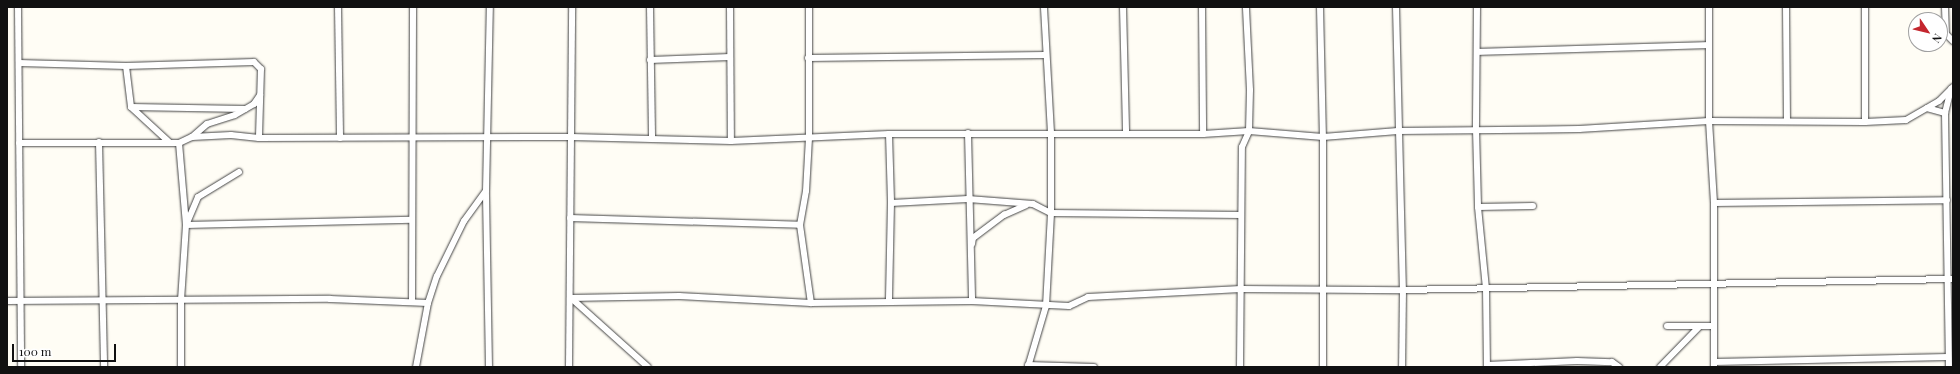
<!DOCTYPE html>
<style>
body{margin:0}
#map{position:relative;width:1960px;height:374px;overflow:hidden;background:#fffdf5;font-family:"Playfair Display",serif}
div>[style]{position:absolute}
.roads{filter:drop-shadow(0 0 1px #444) drop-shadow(0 0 1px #444)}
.street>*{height:6px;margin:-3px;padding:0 3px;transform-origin:3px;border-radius:3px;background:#fff}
span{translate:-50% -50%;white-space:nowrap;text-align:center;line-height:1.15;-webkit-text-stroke:4px #fff;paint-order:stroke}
.frame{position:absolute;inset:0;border:8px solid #111;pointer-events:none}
.north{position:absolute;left:1908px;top:12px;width:40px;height:40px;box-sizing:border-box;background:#fff;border:1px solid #a0a0a0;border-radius:50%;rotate:125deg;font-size:11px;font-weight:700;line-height:16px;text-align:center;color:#111}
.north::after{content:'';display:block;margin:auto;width:14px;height:18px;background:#c4262e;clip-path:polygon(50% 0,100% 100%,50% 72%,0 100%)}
.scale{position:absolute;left:12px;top:344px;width:104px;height:18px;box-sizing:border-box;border:2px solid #111;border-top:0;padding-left:5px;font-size:12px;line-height:14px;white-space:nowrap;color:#111;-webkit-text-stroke:3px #fff;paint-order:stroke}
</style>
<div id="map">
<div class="roads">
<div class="street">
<i style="left:18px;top:7px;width:360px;rotate:89.5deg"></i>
<i style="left:338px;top:7px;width:131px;rotate:89.1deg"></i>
<i style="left:650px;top:7px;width:131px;rotate:89.1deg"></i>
<i style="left:730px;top:7px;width:134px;rotate:89.6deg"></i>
<i style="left:809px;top:7px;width:131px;rotate:90deg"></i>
<i style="left:809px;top:138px;width:53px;rotate:93.2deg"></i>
<i style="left:806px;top:191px;width:35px;rotate:100deg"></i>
<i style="left:800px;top:225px;width:79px;rotate:82deg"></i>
<i style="left:1123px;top:7px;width:126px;rotate:88.6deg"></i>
<i style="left:1202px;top:7px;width:127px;rotate:89.5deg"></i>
<i style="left:1320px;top:7px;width:130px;rotate:88.7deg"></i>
<i style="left:1323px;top:137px;width:230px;rotate:90deg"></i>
<i style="left:1396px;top:7px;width:283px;rotate:88.6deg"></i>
<i style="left:1403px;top:290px;width:77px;rotate:90.7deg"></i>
<i style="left:1477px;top:7px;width:122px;rotate:90.5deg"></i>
<i style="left:1476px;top:129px;width:78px;rotate:88.5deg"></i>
<i style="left:1478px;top:207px;width:81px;rotate:84.4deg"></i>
<i style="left:1486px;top:288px;width:79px;rotate:89.3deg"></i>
<i style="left:1709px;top:7px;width:114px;rotate:90deg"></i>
<i style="left:1709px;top:121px;width:82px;rotate:86.5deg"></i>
<i style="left:1714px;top:203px;width:164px;rotate:90deg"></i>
<i style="left:1786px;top:7px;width:113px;rotate:89.5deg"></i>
<i style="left:1865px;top:7px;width:115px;rotate:90deg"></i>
<i style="left:1945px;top:7px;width:27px;rotate:88deg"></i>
<i style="left:1946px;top:34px;width:10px;rotate:45deg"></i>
<i style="left:1478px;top:52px;width:230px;rotate:-1.7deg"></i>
<i style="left:808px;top:58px;width:237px;rotate:-0.7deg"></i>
<i style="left:650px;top:60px;width:80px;rotate:-2.1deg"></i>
<i style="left:19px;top:63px;width:107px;rotate:1.6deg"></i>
<i style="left:126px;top:66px;width:128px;rotate:-1.8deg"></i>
<i style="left:254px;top:62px;width:10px;rotate:45deg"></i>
<i style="left:261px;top:69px;width:69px;rotate:91.7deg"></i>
<i style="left:126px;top:66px;width:41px;rotate:83deg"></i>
<i style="left:131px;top:107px;width:52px;rotate:42.6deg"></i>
<i style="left:131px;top:107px;width:114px;rotate:1deg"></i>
<i style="left:1927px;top:108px;width:19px;rotate:16deg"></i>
<i style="left:1945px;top:113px;width:254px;rotate:89.1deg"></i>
<i style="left:1945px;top:113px;width:25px;rotate:-76deg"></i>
<i style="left:968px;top:133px;width:168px;rotate:88.6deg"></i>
<i style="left:889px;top:134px;width:69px;rotate:88.3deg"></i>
<i style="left:891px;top:203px;width:98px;rotate:91.2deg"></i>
<i style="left:192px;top:137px;width:20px;rotate:-41deg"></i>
<i style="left:207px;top:124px;width:29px;rotate:-18deg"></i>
<i style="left:235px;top:115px;width:22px;rotate:-30deg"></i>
<i style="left:254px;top:104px;width:11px;rotate:-56deg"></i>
<i style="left:99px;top:142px;width:225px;rotate:88.7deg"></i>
<i style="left:19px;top:143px;width:160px"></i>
<i style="left:179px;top:143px;width:14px;rotate:-25deg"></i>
<i style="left:192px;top:137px;width:39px;rotate:-3deg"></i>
<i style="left:231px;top:135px;width:28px;rotate:6deg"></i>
<i style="left:259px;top:138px;width:312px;rotate:-0.2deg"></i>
<i style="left:571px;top:137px;width:160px;rotate:1.4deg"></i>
<i style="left:731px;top:141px;width:158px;rotate:-2.5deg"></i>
<i style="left:889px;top:134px;width:314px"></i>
<i style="left:1203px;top:134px;width:46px;rotate:-3.7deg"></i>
<i style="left:1249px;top:131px;width:74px;rotate:4.6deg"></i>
<i style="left:1323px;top:137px;width:75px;rotate:-4.6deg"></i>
<i style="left:1398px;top:131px;width:181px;rotate:-0.6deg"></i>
<i style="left:1579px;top:129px;width:130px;rotate:-3.5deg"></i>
<i style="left:1709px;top:121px;width:156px;rotate:0.4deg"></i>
<i style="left:1865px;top:122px;width:41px;rotate:-2.8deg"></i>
<i style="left:1906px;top:120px;width:38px;rotate:-30deg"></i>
<i style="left:1939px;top:101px;width:20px;rotate:-45deg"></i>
<i style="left:179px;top:143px;width:82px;rotate:85.1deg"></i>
<i style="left:186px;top:225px;width:76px;rotate:93.8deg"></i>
<i style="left:181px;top:301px;width:66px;rotate:90deg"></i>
<i style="left:239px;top:172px;width:48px;rotate:148.6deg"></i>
<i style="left:198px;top:197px;width:30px;rotate:113deg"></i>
<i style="left:186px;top:225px;width:226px;rotate:-1.3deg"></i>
<i style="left:891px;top:203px;width:77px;rotate:-3deg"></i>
<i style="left:968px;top:199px;width:65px;rotate:4.4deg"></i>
<i style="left:1033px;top:204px;width:20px;rotate:27deg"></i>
<i style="left:1051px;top:213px;width:190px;rotate:0.6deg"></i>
<i style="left:1714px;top:203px;width:233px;rotate:-0.7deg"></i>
<i style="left:1478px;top:207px;width:55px;rotate:-1deg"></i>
<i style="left:570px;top:218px;width:230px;rotate:1.7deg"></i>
<i style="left:972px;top:244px;width:6px;rotate:-81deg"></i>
<i style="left:973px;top:238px;width:39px;rotate:-37deg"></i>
<i style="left:1004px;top:215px;width:24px;rotate:-24deg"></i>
<i style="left:571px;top:298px;width:108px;rotate:-1.1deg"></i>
<i style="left:679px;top:296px;width:132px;rotate:3deg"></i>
<i style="left:811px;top:303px;width:161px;rotate:-0.7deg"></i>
<i style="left:972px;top:301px;width:97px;rotate:3deg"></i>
<i style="left:1069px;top:306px;width:21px;rotate:-25deg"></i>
<i style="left:1088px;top:297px;width:153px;rotate:-3deg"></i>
<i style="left:1241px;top:289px;width:162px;rotate:0.4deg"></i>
<i style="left:1403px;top:290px;width:550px;rotate:-1.15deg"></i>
<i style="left:571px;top:298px;width:103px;rotate:41.9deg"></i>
<i style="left:7px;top:301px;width:323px;rotate:-0.4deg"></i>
<i style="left:330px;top:299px;width:98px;rotate:2.3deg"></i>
<i style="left:412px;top:302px;width:295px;rotate:-89.8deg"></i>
<i style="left:1667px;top:326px;width:46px"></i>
<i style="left:1714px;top:362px;width:234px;rotate:-1.2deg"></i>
<i style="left:1028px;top:365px;width:66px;rotate:1.7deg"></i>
<i style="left:1487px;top:365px;width:90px;rotate:-2.5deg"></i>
<i style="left:1577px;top:361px;width:35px;rotate:2deg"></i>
<i style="left:1612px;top:362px;width:9px;rotate:36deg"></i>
<i style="left:416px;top:367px;width:65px;rotate:-79.4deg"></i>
<i style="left:428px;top:303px;width:28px;rotate:-72deg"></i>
<i style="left:437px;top:276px;width:61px;rotate:-63.9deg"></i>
<i style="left:464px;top:221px;width:37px;rotate:-54deg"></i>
<i style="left:489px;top:367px;width:176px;rotate:-91deg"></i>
<i style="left:486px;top:191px;width:184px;rotate:-88.8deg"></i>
<i style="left:569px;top:367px;width:360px;rotate:-89.5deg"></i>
<i style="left:1028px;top:367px;width:64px;rotate:-73.6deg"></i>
<i style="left:1046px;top:306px;width:93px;rotate:-86.9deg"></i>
<i style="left:1051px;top:213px;width:80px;rotate:-90deg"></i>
<i style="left:1051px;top:133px;width:126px;rotate:-93.2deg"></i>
<i style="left:1240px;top:367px;width:220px;rotate:-89.5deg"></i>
<i style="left:1242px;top:147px;width:17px;rotate:-66deg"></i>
<i style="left:1249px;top:131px;width:41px;rotate:-88.6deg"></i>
<i style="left:1250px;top:90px;width:83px;rotate:-92.8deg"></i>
<i style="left:1660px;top:367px;width:57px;rotate:-45.7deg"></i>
</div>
</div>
<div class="frame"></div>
<div class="north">N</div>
<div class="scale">100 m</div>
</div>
